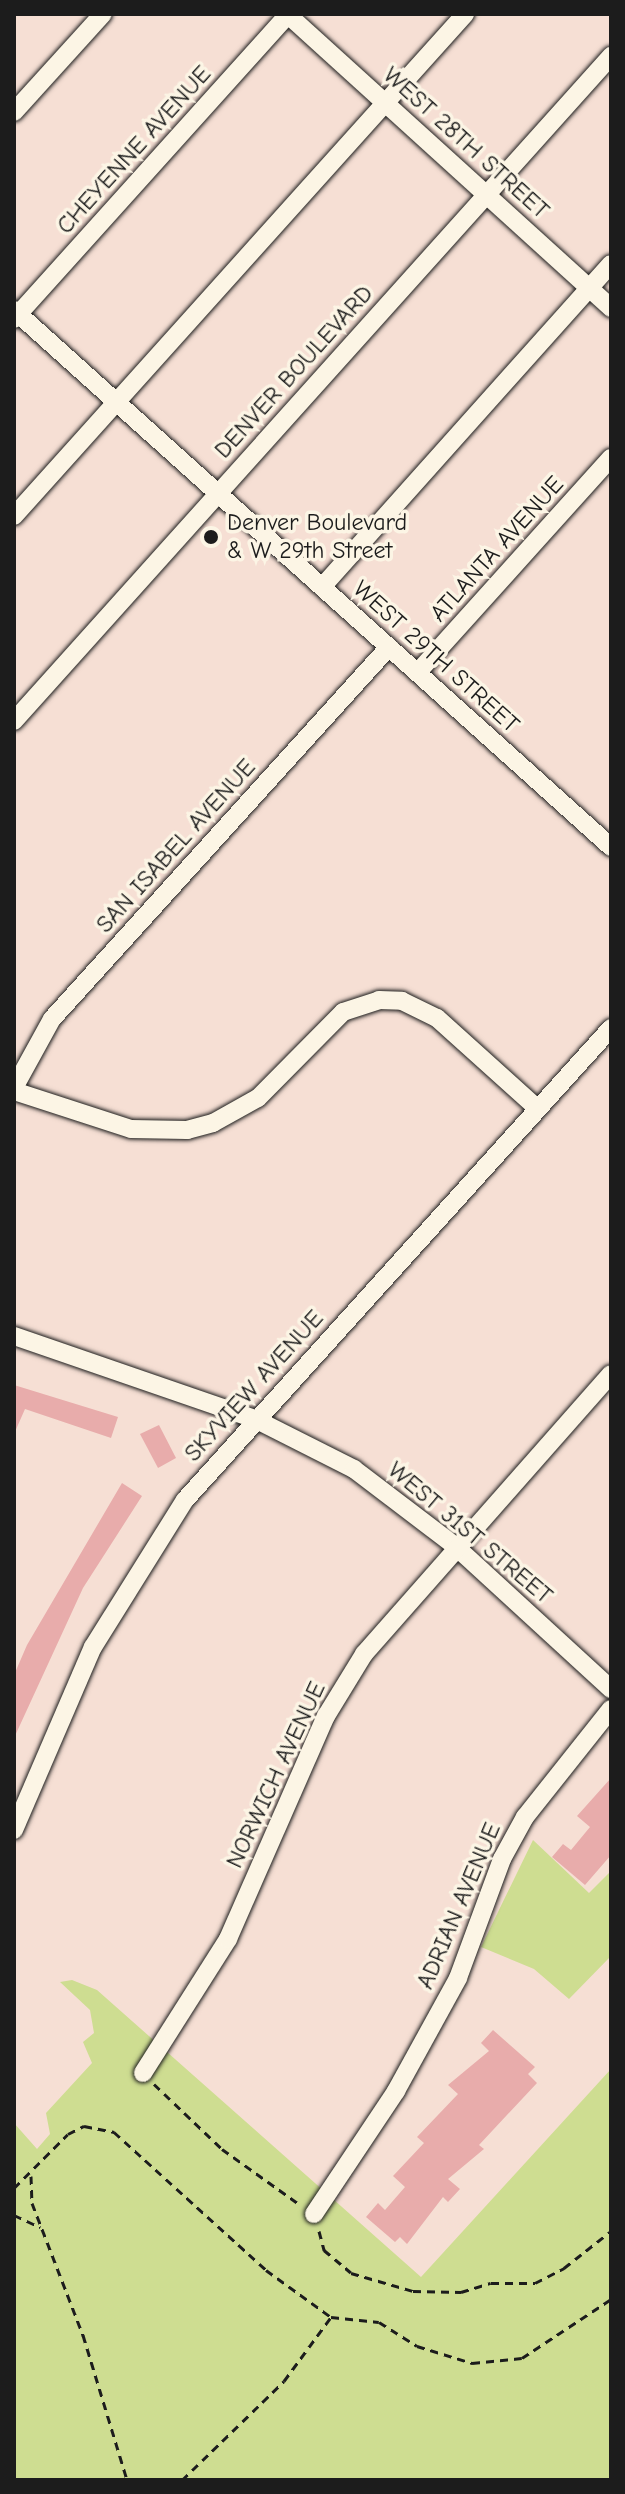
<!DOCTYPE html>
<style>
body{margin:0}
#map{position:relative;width:625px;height:2494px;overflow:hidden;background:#f6dfd4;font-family:"Comic Neue",sans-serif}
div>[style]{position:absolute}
.green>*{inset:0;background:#cedd91}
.building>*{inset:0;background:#e8acab}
.path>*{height:3px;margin-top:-1.5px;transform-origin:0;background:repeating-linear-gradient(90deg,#1c1c1c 0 8px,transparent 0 14px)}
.roads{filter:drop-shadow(0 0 2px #1c1c1c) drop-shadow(0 0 2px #1c1c1c)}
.minor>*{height:18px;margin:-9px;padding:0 9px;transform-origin:9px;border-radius:9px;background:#fcf5e5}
.dots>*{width:22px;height:22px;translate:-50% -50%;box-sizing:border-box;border:4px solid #fcf5e5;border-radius:50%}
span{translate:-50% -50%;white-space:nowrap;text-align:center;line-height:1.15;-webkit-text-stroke:7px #fcf5e5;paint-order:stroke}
.street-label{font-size:24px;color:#1c1c1c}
.poi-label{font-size:24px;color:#1c1c1c}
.left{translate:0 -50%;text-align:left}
.frame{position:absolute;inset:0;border:16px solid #1c1c1c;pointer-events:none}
</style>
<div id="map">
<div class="green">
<i style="clip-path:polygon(533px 1840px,589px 1893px,611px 1871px,611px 1956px,569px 1999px,534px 1969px,481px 1947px)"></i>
<i style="clip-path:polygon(72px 1980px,97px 1990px,421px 2277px,611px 2069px,611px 2480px,14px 2480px,14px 2123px,37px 2149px,50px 2134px,46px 2113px,92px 2063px,83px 2042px,94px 2033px,90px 2010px,60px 1982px)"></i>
</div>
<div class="building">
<i style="clip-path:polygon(14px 1385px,118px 1417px,111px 1438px,25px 1409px,14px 1434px)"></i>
<i style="clip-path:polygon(159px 1425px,176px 1458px,158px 1468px,140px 1434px)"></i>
<i style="clip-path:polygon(122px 1483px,142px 1496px,83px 1588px,14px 1738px,14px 1675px,27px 1645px)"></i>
<i style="clip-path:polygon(611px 1778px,611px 1855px,585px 1885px,552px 1857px,563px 1844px,571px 1850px,590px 1827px,577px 1816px)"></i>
<i style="clip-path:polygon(493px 2030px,535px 2067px,528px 2074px,537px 2083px,479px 2145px,484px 2149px,448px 2179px,460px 2189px,448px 2202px,443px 2197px,407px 2244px,400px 2237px,395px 2242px,366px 2217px,378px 2203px,385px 2210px,405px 2187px,393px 2176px,424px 2143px,417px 2137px,458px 2094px,448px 2085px,489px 2051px,481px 2043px)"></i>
</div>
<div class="path">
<i style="left:154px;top:2084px;width:94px;rotate:43.7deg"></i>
<i style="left:222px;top:2149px;width:95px;rotate:35.5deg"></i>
<i style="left:31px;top:2176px;width:27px;rotate:88deg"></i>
<i style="left:32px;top:2203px;width:142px;rotate:68.9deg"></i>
<i style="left:83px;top:2335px;width:152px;rotate:73.1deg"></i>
<i style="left:14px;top:2188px;width:76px;rotate:-45deg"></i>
<i style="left:68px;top:2134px;width:18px;rotate:-27deg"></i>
<i style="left:84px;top:2126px;width:31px;rotate:11deg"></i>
<i style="left:114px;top:2132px;width:205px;rotate:42.2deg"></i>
<i style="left:266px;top:2270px;width:80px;rotate:35.9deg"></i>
<i style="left:331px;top:2317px;width:48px;rotate:5.9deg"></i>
<i style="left:379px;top:2322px;width:45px;rotate:32.3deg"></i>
<i style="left:417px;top:2346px;width:58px;rotate:17.2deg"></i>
<i style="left:472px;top:2363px;width:50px;rotate:-5.7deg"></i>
<i style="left:522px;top:2358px;width:107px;rotate:-33.5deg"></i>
<i style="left:14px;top:2215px;width:29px;rotate:25deg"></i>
<i style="left:319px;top:2231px;width:20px;rotate:75deg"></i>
<i style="left:324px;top:2250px;width:35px;rotate:40deg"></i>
<i style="left:351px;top:2273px;width:65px;rotate:16.2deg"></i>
<i style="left:413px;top:2291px;width:48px;rotate:1.2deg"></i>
<i style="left:461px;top:2292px;width:31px;rotate:-17deg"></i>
<i style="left:491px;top:2283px;width:44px"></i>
<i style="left:535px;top:2283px;width:33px;rotate:-27deg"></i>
<i style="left:564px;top:2268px;width:60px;rotate:-38.2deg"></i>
<i style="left:182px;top:2480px;width:142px;rotate:-44.1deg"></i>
<i style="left:284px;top:2381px;width:79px;rotate:-53.7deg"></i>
</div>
<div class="roads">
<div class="minor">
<i style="left:287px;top:14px;width:438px;rotate:42.2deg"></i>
<i style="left:14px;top:112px;width:132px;rotate:-47.8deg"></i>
<i style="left:14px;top:310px;width:803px;rotate:41.97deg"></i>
<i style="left:14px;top:319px;width:411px;rotate:-48deg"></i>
<i style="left:14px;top:516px;width:675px;rotate:-48.06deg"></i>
<i style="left:322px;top:587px;width:433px;rotate:-48.2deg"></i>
<i style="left:418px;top:672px;width:288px;rotate:-48deg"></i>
<i style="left:14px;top:721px;width:894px;rotate:-48.08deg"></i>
<i style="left:14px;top:1088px;width:79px;rotate:-61.2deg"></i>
<i style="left:52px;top:1019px;width:502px;rotate:-47.83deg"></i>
<i style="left:14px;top:1091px;width:123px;rotate:18deg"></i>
<i style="left:131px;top:1129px;width:56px;rotate:1deg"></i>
<i style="left:187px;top:1130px;width:27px;rotate:-15deg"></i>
<i style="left:213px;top:1123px;width:51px;rotate:-29.1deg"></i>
<i style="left:258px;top:1098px;width:121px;rotate:-45.3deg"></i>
<i style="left:343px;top:1012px;width:38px;rotate:-18deg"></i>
<i style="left:379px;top:1000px;width:23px;rotate:2deg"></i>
<i style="left:402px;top:1001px;width:39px;rotate:26deg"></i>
<i style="left:437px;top:1018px;width:135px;rotate:42deg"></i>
<i style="left:14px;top:1336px;width:255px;rotate:19deg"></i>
<i style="left:255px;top:1419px;width:111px;rotate:26.8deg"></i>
<i style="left:354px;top:1469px;width:127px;rotate:37.3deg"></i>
<i style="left:455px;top:1546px;width:212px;rotate:42.5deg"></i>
<i style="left:14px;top:1830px;width:199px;rotate:-66.7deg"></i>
<i style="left:93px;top:1647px;width:173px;rotate:-58deg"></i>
<i style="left:185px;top:1500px;width:636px;rotate:-47.93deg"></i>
<i style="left:143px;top:2073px;width:159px;rotate:-57.6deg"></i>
<i style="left:228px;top:1939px;width:244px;rotate:-66.3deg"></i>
<i style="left:326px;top:1716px;width:73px;rotate:-58.5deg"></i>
<i style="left:364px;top:1654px;width:373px;rotate:-48.6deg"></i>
<i style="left:314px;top:2214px;width:148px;rotate:-56.3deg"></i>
<i style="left:396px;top:2091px;width:129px;rotate:-61.2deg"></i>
<i style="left:458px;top:1978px;width:127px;rotate:-69.7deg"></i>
<i style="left:502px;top:1859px;width:48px;rotate:-61.3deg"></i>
<i style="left:525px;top:1817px;width:138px;rotate:-51.5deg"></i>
</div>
</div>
<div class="dots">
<i style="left:211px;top:537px;background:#1c1c1c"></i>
</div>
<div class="street-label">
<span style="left:466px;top:143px;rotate:42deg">WEST 28TH STREET</span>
<span style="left:134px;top:150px;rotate:-48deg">CHEYENNE AVENUE</span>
<span style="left:294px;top:372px;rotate:-48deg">DENVER BOULEVARD</span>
<span style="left:497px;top:549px;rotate:-48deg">ATLANTA AVENUE</span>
<span style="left:436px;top:657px;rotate:42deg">WEST 29TH STREET</span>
<span style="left:176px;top:846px;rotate:-48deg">SAN ISABEL AVENUE</span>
<span style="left:254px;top:1386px;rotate:-48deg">SKYVIEW AVENUE</span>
<span style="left:470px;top:1533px;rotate:40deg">WEST 31ST STREET</span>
<span style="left:276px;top:1775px;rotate:-65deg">NORWICH AVENUE</span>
<span style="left:459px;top:1906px;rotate:-67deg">ADRIAN AVENUE</span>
</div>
<div class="poi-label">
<span class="left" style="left:227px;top:537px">Denver Boulevard<br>&amp; W 29th Street</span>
</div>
<div class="frame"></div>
</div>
